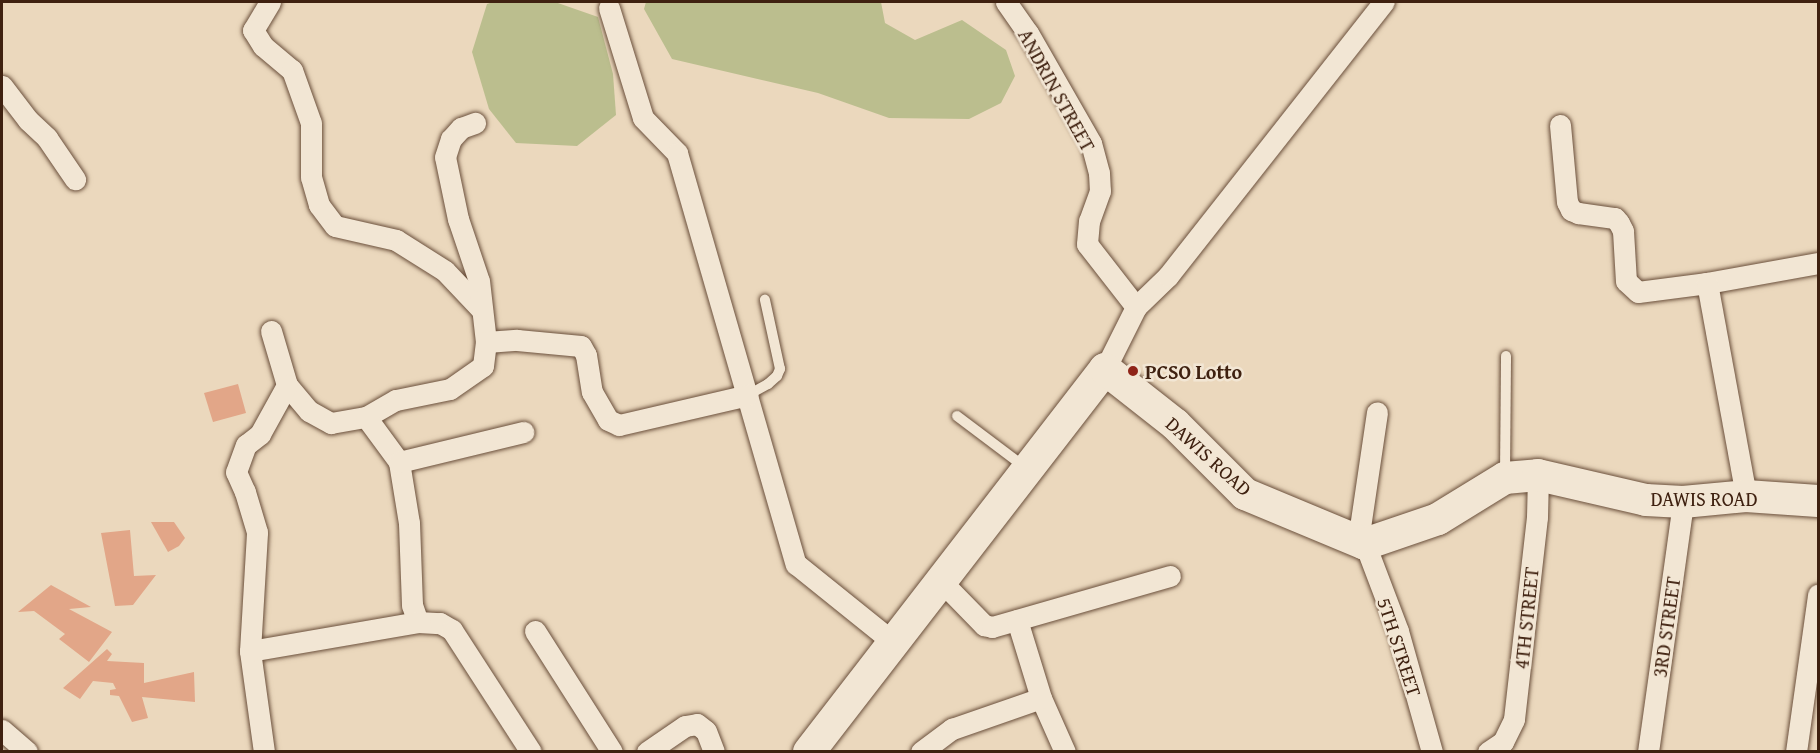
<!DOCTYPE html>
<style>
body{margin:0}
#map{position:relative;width:1820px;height:753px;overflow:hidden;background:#ebd8bd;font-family:"Gentium Book Plus",serif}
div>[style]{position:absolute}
.green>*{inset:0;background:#bbbe8e}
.building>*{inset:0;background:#e2a688}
.roads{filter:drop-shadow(0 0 2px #6a4f3b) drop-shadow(0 0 2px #6a4f3b)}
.lane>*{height:10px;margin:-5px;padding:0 5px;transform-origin:5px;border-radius:5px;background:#f2e6d4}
.street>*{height:21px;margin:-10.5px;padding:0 10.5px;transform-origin:10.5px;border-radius:10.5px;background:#f2e6d4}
.secondary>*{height:32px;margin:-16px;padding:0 16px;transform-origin:16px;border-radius:16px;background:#f2e6d4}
.dots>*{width:16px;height:16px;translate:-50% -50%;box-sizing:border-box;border:3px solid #f2e6d4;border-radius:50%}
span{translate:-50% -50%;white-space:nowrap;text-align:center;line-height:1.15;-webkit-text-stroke:5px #f2e6d4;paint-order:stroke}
.street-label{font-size:20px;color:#3f2110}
.poi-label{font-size:20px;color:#3f2110;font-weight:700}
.left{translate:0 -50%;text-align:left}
.frame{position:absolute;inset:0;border:3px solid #3f2110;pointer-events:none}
</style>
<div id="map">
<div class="green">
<i style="clip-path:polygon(493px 2px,555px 2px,598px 17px,613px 74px,616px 115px,577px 146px,516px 143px,489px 109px,472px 52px,487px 4px)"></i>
<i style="clip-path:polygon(646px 2px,881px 2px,885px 23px,915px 40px,962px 20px,1006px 50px,1015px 76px,1001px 103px,969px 119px,889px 118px,818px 93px,672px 59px,644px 9px)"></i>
</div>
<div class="building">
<i style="clip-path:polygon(238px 384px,246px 413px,213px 422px,204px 393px)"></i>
<i style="clip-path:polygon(151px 522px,174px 522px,185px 538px,179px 546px,168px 552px)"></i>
<i style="clip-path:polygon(130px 530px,134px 576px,156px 575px,133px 605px,115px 606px,101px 533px)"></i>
<i style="clip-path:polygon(51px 585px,91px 607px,69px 609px,112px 632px,89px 662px,59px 639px,65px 634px,34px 611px,18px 612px)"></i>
<i style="clip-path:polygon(107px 649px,112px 654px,107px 661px,144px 663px,144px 683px,194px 672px,195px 702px,142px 697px,148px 718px,132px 722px,119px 696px,110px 695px,110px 690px,116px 689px,113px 683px,93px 681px,80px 699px,63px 688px)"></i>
</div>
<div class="roads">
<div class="lane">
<i style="left:748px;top:395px;width:23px;rotate:-29deg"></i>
<i style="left:768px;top:384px;width:12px;rotate:-42deg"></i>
<i style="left:777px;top:376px;width:8px;rotate:-67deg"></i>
<i style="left:780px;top:369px;width:71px;rotate:-102.3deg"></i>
<i style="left:957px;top:416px;width:86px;rotate:37deg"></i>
<i style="left:1505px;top:475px;width:119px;rotate:-89.5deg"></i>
</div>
<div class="street">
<i style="left:270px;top:2px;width:33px;rotate:121deg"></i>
<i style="left:253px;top:30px;width:19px;rotate:58deg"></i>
<i style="left:263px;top:46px;width:38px;rotate:40deg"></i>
<i style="left:292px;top:70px;width:56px;rotate:70.3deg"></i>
<i style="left:311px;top:123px;width:54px;rotate:90deg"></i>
<i style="left:311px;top:177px;width:29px;rotate:74deg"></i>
<i style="left:319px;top:205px;width:26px;rotate:53deg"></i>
<i style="left:335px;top:226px;width:63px;rotate:12.9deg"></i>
<i style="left:396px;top:240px;width:58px;rotate:32.3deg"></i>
<i style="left:445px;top:271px;width:54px;rotate:46.5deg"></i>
<i style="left:1006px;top:2px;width:38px;rotate:55deg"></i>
<i style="left:1028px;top:33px;width:127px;rotate:60.2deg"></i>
<i style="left:1091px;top:143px;width:31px;rotate:75deg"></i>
<i style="left:1099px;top:173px;width:18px;rotate:87deg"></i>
<i style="left:1100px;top:191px;width:32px;rotate:110deg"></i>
<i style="left:1089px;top:221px;width:23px;rotate:95deg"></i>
<i style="left:1087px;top:244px;width:80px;rotate:52.1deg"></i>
<i style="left:609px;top:8px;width:115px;rotate:72.8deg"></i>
<i style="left:643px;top:118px;width:49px;rotate:45.8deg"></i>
<i style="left:677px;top:153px;width:428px;rotate:73.9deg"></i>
<i style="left:796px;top:564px;width:124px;rotate:38.8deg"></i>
<i style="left:2px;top:86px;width:43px;rotate:52.6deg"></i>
<i style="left:28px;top:120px;width:26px;rotate:43deg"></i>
<i style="left:47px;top:138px;width:50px;rotate:55.7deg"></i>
<i style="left:1560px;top:125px;width:77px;rotate:84.8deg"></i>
<i style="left:1567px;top:202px;width:9px;rotate:63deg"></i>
<i style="left:1571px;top:210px;width:8px;rotate:23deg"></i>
<i style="left:1578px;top:213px;width:37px;rotate:8deg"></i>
<i style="left:1615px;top:218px;width:6px;rotate:51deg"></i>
<i style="left:1619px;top:223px;width:9px;rotate:63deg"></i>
<i style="left:1623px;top:231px;width:50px;rotate:86.6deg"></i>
<i style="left:1626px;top:281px;width:16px;rotate:43deg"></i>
<i style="left:1638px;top:292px;width:70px;rotate:-7.4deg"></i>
<i style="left:1707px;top:283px;width:113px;rotate:-10.2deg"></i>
<i style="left:1707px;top:283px;width:217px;rotate:79.6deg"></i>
<i style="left:271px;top:331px;width:56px;rotate:73.5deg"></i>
<i style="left:287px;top:385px;width:34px;rotate:50deg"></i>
<i style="left:309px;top:411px;width:25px;rotate:29deg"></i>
<i style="left:331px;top:423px;width:36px;rotate:-10deg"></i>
<i style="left:366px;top:417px;width:34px;rotate:-30deg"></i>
<i style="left:396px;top:400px;width:55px;rotate:-11.5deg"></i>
<i style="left:450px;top:389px;width:40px;rotate:-34.9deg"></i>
<i style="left:483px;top:366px;width:24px;rotate:-83deg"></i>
<i style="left:486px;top:342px;width:61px;rotate:-96.5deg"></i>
<i style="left:479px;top:281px;width:65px;rotate:-108.7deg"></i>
<i style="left:458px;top:219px;width:63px;rotate:-101.8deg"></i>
<i style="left:445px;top:157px;width:19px;rotate:-72deg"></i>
<i style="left:451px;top:139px;width:15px;rotate:-48deg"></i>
<i style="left:461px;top:128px;width:15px;rotate:-20deg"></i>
<i style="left:486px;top:342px;width:31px;rotate:-4deg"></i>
<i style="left:517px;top:340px;width:64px;rotate:5.4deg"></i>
<i style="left:581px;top:346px;width:10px;rotate:61deg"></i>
<i style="left:586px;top:355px;width:37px;rotate:81deg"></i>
<i style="left:592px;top:392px;width:32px;rotate:60deg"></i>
<i style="left:608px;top:420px;width:12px;rotate:24deg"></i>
<i style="left:619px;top:425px;width:132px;rotate:-13.1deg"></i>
<i style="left:1105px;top:369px;width:69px;rotate:-63.4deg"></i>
<i style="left:1136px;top:307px;width:45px;rotate:-44.1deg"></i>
<i style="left:1168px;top:276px;width:349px;rotate:-51.8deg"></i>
<i style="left:366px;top:417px;width:56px;rotate:53.7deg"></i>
<i style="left:399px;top:462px;width:62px;rotate:80.7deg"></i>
<i style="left:409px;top:523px;width:82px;rotate:87.9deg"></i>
<i style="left:412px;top:605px;width:18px;rotate:71deg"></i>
<i style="left:399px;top:462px;width:128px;rotate:-13.6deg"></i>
<i style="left:1358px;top:541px;width:130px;rotate:-81.6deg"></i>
<i style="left:1365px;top:544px;width:93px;rotate:69.2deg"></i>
<i style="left:1398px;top:631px;width:126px;rotate:74.3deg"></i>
<i style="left:941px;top:581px;width:62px;rotate:45.7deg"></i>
<i style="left:984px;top:625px;width:8px;rotate:14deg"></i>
<i style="left:992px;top:627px;width:185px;rotate:-16deg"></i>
<i style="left:1017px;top:620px;width:82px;rotate:72.9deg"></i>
<i style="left:1041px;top:698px;width:59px;rotate:66deg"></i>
<i style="left:535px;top:631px;width:143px;rotate:57.5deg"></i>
<i style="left:250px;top:651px;width:170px;rotate:-9.8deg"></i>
<i style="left:418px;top:622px;width:22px;rotate:3deg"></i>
<i style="left:440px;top:623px;width:14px;rotate:30deg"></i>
<i style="left:452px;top:630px;width:145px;rotate:57.1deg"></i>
<i style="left:2px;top:730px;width:33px;rotate:41deg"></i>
<i style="left:264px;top:752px;width:102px;rotate:-97.9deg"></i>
<i style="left:250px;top:651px;width:119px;rotate:-86.6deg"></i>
<i style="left:257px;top:532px;width:42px;rotate:-106.7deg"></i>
<i style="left:245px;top:492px;width:22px;rotate:-114deg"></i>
<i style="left:236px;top:472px;width:29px;rotate:-70deg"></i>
<i style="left:246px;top:445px;width:18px;rotate:-38deg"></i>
<i style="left:260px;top:434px;width:56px;rotate:-61.1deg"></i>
<i style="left:647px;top:752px;width:46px;rotate:-34.4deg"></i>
<i style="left:685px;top:726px;width:12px;rotate:-9deg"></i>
<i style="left:697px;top:724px;width:11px;rotate:38deg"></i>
<i style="left:706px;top:731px;width:22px;rotate:69deg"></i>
<i style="left:921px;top:752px;width:39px;rotate:-37deg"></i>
<i style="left:952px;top:729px;width:94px;rotate:-19.2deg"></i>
<i style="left:1488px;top:752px;width:18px;rotate:-34deg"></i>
<i style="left:1503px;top:742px;width:25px;rotate:-64deg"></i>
<i style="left:1514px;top:719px;width:203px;rotate:-83.5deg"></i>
<i style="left:1537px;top:517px;width:42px;rotate:-88.6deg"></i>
<i style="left:1648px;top:752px;width:252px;rotate:-82deg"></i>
<i style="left:1796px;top:752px;width:159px;rotate:-82deg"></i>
</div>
<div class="secondary">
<i style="left:809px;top:752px;width:484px;rotate:-52.3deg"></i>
<i style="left:1105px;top:369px;width:89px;rotate:38.2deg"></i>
<i style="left:1175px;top:424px;width:99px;rotate:45deg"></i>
<i style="left:1245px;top:494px;width:130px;rotate:22.6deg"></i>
<i style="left:1365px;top:544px;width:77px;rotate:-18.9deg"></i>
<i style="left:1438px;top:519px;width:79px;rotate:-31.5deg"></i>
<i style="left:1505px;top:478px;width:33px;rotate:-5deg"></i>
<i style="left:1538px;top:475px;width:111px;rotate:13deg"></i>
<i style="left:1646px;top:500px;width:37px;rotate:3deg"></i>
<i style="left:1683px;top:502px;width:63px;rotate:-5.4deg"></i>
<i style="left:1746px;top:496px;width:72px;rotate:4deg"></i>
</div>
</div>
<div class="dots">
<i style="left:1133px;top:371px;background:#8f2418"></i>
</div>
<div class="street-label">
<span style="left:1057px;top:90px;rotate:61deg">ANDRIN STREET</span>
<span style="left:1209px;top:456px;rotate:42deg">DAWIS ROAD</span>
<span style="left:1704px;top:498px">DAWIS ROAD</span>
<span style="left:1526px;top:618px;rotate:-84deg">4TH STREET</span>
<span style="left:1666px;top:627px;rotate:-82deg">3RD STREET</span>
<span style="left:1400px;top:647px;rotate:72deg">5TH STREET</span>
</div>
<div class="poi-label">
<span class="left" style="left:1145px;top:371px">PCSO Lotto</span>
</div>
<div class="frame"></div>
</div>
